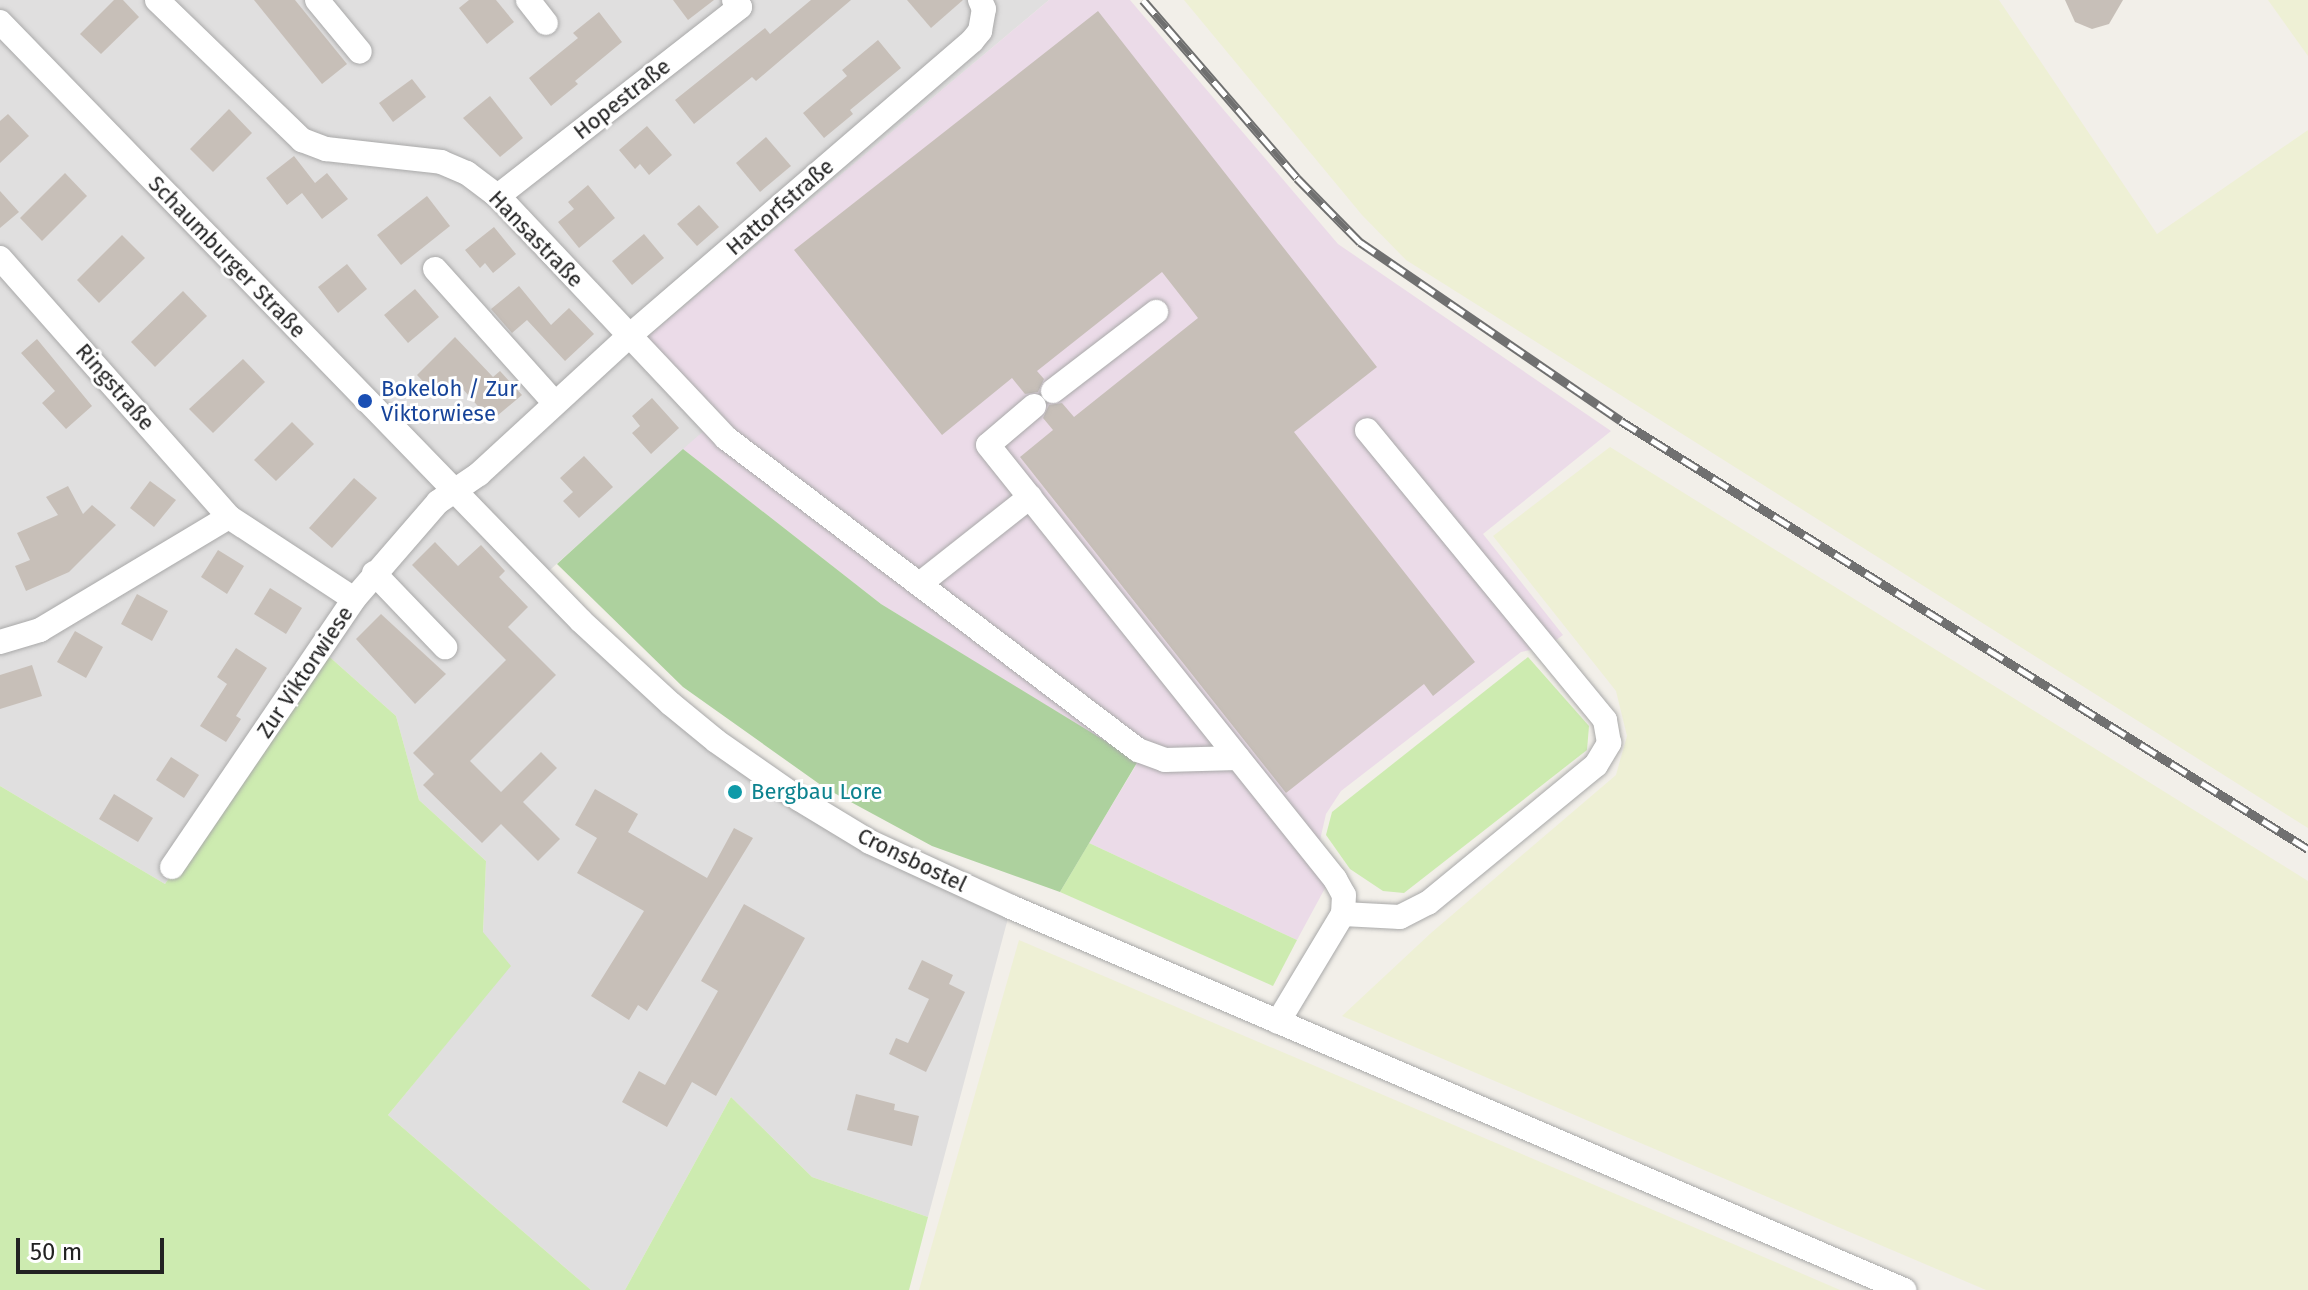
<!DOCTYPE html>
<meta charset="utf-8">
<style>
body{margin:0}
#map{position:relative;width:2308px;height:1290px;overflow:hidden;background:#f2efe9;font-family:"Fira Sans",sans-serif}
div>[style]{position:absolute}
.residential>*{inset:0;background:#e0dfdf}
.industrial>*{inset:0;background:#ebdbe8}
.farmland>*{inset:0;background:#eef0d5}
.grass>*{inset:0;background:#cdebb0}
.forest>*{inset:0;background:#add19e}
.building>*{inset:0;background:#c7bfb8}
.roads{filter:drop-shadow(0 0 2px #a9a9a9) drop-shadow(0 0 2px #a9a9a9)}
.minor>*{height:24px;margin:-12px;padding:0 12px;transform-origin:12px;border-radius:12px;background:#fff}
.rail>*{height:9px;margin-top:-4.5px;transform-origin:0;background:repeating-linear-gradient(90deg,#fff 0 18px,#707070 0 36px);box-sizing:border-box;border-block:2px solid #707070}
.dots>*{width:22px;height:22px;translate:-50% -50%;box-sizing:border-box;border:4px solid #fff;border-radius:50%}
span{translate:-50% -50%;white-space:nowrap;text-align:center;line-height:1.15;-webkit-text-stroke:6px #fff;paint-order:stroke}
.street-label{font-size:22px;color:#222}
.transit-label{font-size:22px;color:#164399}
.left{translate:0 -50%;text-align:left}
.culture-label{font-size:22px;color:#0d838f}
.scale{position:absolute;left:16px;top:1238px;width:148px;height:36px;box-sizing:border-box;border:4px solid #222;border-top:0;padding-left:10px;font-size:24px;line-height:28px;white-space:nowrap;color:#222;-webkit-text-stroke:6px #fff;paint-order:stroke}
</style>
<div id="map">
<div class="residential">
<i style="clip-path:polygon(0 0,1049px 0,646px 339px,722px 415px,541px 578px,799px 799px,1011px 907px,928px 1217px,812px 1177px,731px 1097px,625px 1290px,591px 1290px,388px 1115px,510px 966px,483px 933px,486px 861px,419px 800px,396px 716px,324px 652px,165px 884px,0 786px)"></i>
</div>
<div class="industrial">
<i style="clip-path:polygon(1049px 0,1130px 0,1338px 244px,1611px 431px,1483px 534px,1563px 635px,1548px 646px,1521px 652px,1341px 791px,1326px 814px,1320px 840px,1337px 866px,1297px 940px,1089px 843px,1138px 762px,881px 604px,683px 449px,722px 415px,645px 339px)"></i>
</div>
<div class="farmland">
<i style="clip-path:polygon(1184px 0,1999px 0,2157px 234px,2308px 130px,2308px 828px,1406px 260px,1362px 215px)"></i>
<i style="clip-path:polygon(2268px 0,2308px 0,2308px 56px)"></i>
<i style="clip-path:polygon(1610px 447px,2308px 881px,2308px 1290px,1986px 1290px,1342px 1016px,1431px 933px,1616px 775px,1627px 736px,1616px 691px,1493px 536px)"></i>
<i style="clip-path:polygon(1019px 940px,1738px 1246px,1840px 1290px,919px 1290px)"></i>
</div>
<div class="grass">
<i style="clip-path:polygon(324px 652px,396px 716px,419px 800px,486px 861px,483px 932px,511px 966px,388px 1115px,591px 1290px,0 1290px,0 786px,165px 884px)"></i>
<i style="clip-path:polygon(1528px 657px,1589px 726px,1587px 750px,1404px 893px,1383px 891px,1350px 869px,1326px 835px,1332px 812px)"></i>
<i style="clip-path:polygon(1089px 843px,1297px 940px,1273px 986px,1060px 892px)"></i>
<i style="clip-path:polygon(731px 1097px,812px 1177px,928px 1217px,909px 1290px,625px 1290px)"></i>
</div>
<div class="forest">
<i style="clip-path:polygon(683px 449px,881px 604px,1138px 761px,1060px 892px,932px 846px,825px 788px,683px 687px,557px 564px)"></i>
</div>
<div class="building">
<i style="clip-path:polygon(114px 0,123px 0,139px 17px,101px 54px,80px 34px)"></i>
<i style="clip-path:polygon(254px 0,295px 0,347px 64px,322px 84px)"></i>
<i style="clip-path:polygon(469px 0,496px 0,514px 22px,487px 44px,459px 8px)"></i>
<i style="clip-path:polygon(673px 0,714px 0,688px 20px)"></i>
<i style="clip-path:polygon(811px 0,851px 0,756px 81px,752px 77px,694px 124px,675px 100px,765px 28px,770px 34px)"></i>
<i style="clip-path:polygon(907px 0,963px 0,931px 28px)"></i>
<i style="clip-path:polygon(2065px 0,2123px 0,2109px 24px,2092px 29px,2075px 22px)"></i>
<i style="clip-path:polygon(1098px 11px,1377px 367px,1294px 432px,1475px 662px,1433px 696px,1424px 684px,1286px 793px,1020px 457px,1053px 430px,1043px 418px,1049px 405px,1062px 403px,1074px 417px,1198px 318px,1162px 272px,1037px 371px,1044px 379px,1038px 392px,1025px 394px,1012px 378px,942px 435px,794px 250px)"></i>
<i style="clip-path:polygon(599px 12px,622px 42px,575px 81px,578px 84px,551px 106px,529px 78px,578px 38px,573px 33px)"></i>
<i style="clip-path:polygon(878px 40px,901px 68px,850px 110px,853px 114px,824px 138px,803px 113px,847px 76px,842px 70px)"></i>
<i style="clip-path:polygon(412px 79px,426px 97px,393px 122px,379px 103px)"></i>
<i style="clip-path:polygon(490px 96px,523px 138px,500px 157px,463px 118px)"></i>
<i style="clip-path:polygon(229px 109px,252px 133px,213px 172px,190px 149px)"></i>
<i style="clip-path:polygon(8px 114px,29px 136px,0 163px,0 121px)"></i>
<i style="clip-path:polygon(647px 126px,672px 155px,649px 175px,640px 164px,635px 169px,619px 150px)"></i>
<i style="clip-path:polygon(766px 137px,791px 166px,760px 192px,736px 163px)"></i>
<i style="clip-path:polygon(294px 156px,315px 183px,327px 173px,348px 199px,322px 219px,302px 193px,287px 205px,266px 178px)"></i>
<i style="clip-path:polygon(65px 173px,87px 196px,42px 241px,20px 218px)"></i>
<i style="clip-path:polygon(588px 185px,615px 218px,579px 248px,558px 222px,574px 209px,568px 202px)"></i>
<i style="clip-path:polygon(0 191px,19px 212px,0 228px)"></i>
<i style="clip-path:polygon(427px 196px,450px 226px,401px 265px,377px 235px)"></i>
<i style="clip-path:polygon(699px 205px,719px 227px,697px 246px,677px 224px)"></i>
<i style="clip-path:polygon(494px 227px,516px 254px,493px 273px,485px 263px,480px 268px,465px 250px)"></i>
<i style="clip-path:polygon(644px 234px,664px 258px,632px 285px,612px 261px)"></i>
<i style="clip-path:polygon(122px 235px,145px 258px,99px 303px,77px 280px)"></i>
<i style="clip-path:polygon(347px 264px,367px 289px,338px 313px,318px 287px)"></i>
<i style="clip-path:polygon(519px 286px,551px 325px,569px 308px,594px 334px,565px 361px,527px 320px,512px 333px,491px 309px)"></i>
<i style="clip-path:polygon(415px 289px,439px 317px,408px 343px,384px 315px)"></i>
<i style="clip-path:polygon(183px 291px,207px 316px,155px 367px,131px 342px)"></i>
<i style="clip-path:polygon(455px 337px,493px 377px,500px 371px,522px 395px,491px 421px,454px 379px,436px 395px,417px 375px)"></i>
<i style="clip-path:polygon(37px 339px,92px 406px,66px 429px,42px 403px,55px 391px,21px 353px)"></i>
<i style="clip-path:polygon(243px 359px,265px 382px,213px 433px,189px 409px)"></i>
<i style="clip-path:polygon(652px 398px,679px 428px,651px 454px,632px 433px,640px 426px,632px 416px)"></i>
<i style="clip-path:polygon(292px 422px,314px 444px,276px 481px,254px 460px)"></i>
<i style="clip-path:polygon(584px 456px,613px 487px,579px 518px,563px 501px,573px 492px,560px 478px)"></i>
<i style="clip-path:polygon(354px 478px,377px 498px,332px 548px,309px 528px)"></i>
<i style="clip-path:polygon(150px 481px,176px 500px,154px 527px,130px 508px)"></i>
<i style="clip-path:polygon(68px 486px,83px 514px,92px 505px,116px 525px,69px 572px,26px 591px,15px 566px,30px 560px,17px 533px,58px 515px,46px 497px)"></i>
<i style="clip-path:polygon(435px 542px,458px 566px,481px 545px,505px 571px,499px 577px,528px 607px,508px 627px,556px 675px,470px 761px,501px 792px,541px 752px,557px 768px,523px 802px,560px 839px,538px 861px,501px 824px,482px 843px,423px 785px,434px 774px,413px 753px,506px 660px,412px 565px)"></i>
<i style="clip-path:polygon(218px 550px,244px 566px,227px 594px,201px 577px)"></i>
<i style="clip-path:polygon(270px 588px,302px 608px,286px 634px,254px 614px)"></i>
<i style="clip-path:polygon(137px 594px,168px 611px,152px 641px,121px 624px)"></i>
<i style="clip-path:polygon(381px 614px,446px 674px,415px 704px,356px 639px)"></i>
<i style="clip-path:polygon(75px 631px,103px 647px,86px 678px,57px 662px)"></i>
<i style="clip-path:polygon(236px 648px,267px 668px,236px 716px,241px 719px,226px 742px,200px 726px,227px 684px,217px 677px)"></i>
<i style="clip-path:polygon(32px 665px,42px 696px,0 709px,0 675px)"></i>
<i style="clip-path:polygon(171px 757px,199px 775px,184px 798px,156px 780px)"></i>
<i style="clip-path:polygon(595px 789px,638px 814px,628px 832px,707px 878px,734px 828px,753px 838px,647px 1011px,638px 1005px,629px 1020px,591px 996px,644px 911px,577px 873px,597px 838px,575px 825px)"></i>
<i style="clip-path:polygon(114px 794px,153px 818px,138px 842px,99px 819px)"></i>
<i style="clip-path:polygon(744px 904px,805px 938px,716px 1096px,692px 1082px,667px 1127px,622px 1102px,639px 1071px,665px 1085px,718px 991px,701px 981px)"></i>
<i style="clip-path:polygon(922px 960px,953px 975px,949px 984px,965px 992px,926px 1072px,889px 1054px,896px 1038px,908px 1043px,929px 999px,908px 989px)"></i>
<i style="clip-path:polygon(856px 1094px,895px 1104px,894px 1110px,919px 1116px,912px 1146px,847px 1130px)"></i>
</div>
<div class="roads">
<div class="minor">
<i style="left:157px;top:0;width:202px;rotate:44deg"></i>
<i style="left:302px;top:140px;width:26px;rotate:21deg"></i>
<i style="left:326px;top:149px;width:116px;rotate:6.4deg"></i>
<i style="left:441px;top:162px;width:28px;rotate:23deg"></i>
<i style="left:467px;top:173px;width:39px;rotate:37deg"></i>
<i style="left:498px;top:196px;width:332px;rotate:46.7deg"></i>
<i style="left:726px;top:438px;width:517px;rotate:37.14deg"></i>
<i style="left:1138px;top:750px;width:29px;rotate:20deg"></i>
<i style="left:1165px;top:760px;width:73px;rotate:-1.6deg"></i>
<i style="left:317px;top:0;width:67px;rotate:50.4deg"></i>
<i style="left:528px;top:0;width:29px;rotate:52deg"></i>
<i style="left:0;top:22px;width:834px;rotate:45.87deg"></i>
<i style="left:581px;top:621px;width:122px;rotate:42.7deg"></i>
<i style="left:671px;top:704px;width:58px;rotate:39.4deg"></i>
<i style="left:716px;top:741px;width:101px;rotate:34.9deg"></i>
<i style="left:799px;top:799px;width:83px;rotate:31.2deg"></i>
<i style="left:870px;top:842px;width:155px;rotate:24.7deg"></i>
<i style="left:1011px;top:907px;width:972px;rotate:23.21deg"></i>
<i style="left:498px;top:196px;width:307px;rotate:-38deg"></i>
<i style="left:740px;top:7px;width:9px;rotate:-131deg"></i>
<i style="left:0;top:258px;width:346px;rotate:48.5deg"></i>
<i style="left:435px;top:269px;width:180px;rotate:48.2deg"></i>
<i style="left:1053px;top:391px;width:130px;rotate:-37.5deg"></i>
<i style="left:1034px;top:406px;width:60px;rotate:139.7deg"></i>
<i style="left:988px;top:445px;width:556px;rotate:51.36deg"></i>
<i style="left:1335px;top:879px;width:18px;rotate:61deg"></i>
<i style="left:1344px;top:895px;width:19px;rotate:93deg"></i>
<i style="left:374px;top:573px;width:103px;rotate:46.2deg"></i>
<i style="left:921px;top:583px;width:139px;rotate:-38.3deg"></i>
<i style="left:0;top:642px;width:42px;rotate:-16.7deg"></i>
<i style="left:40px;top:630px;width:220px;rotate:-30.9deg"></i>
<i style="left:229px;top:517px;width:149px;rotate:33.3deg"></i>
<i style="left:172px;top:867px;width:324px;rotate:-55.8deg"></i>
<i style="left:354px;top:599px;width:128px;rotate:-49.1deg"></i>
<i style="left:438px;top:502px;width:50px;rotate:-34.3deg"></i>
<i style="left:479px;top:474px;width:202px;rotate:-42.6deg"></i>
<i style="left:628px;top:337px;width:454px;rotate:-40.7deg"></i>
<i style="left:972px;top:41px;width:13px;rotate:-51deg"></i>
<i style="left:980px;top:31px;width:22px;rotate:-80deg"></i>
<i style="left:984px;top:9px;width:10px;rotate:-114deg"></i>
<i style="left:1278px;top:1022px;width:126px;rotate:-59deg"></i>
<i style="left:1343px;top:914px;width:57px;rotate:3deg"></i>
<i style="left:1400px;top:917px;width:31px;rotate:-27deg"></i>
<i style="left:1428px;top:903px;width:217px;rotate:-39.4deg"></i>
<i style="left:1596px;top:765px;width:26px;rotate:-59deg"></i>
<i style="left:1609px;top:743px;width:23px;rotate:-100deg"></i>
<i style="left:1605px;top:720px;width:375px;rotate:-129.4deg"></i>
</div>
</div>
<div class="rail">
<i style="left:1143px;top:0;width:235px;rotate:49.1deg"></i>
<i style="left:1297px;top:178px;width:90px;rotate:45.5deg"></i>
<i style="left:1360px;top:242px;width:316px;rotate:34.4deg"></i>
<i style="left:1621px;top:421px;width:809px;rotate:31.92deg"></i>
</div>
<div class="dots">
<i style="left:365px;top:401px;background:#1a4fb4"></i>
<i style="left:735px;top:792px;background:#0f9aa8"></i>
</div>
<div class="street-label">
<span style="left:622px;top:99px;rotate:-38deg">Hopestraße</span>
<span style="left:780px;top:207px;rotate:-41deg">Hattorfstraße</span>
<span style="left:536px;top:239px;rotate:46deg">Hansastraße</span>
<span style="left:227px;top:257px;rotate:46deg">Schaumburger Straße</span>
<span style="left:115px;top:387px;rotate:49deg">Ringstraße</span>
<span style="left:305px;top:672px;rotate:-56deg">Zur Viktorwiese</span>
<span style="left:912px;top:860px;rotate:26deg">Cronsbostel</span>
</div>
<div class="transit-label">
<span class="left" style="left:381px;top:401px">Bokeloh / Zur<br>Viktorwiese</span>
</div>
<div class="culture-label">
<span class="left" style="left:751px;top:792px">Bergbau Lore</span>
</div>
<div class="scale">50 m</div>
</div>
